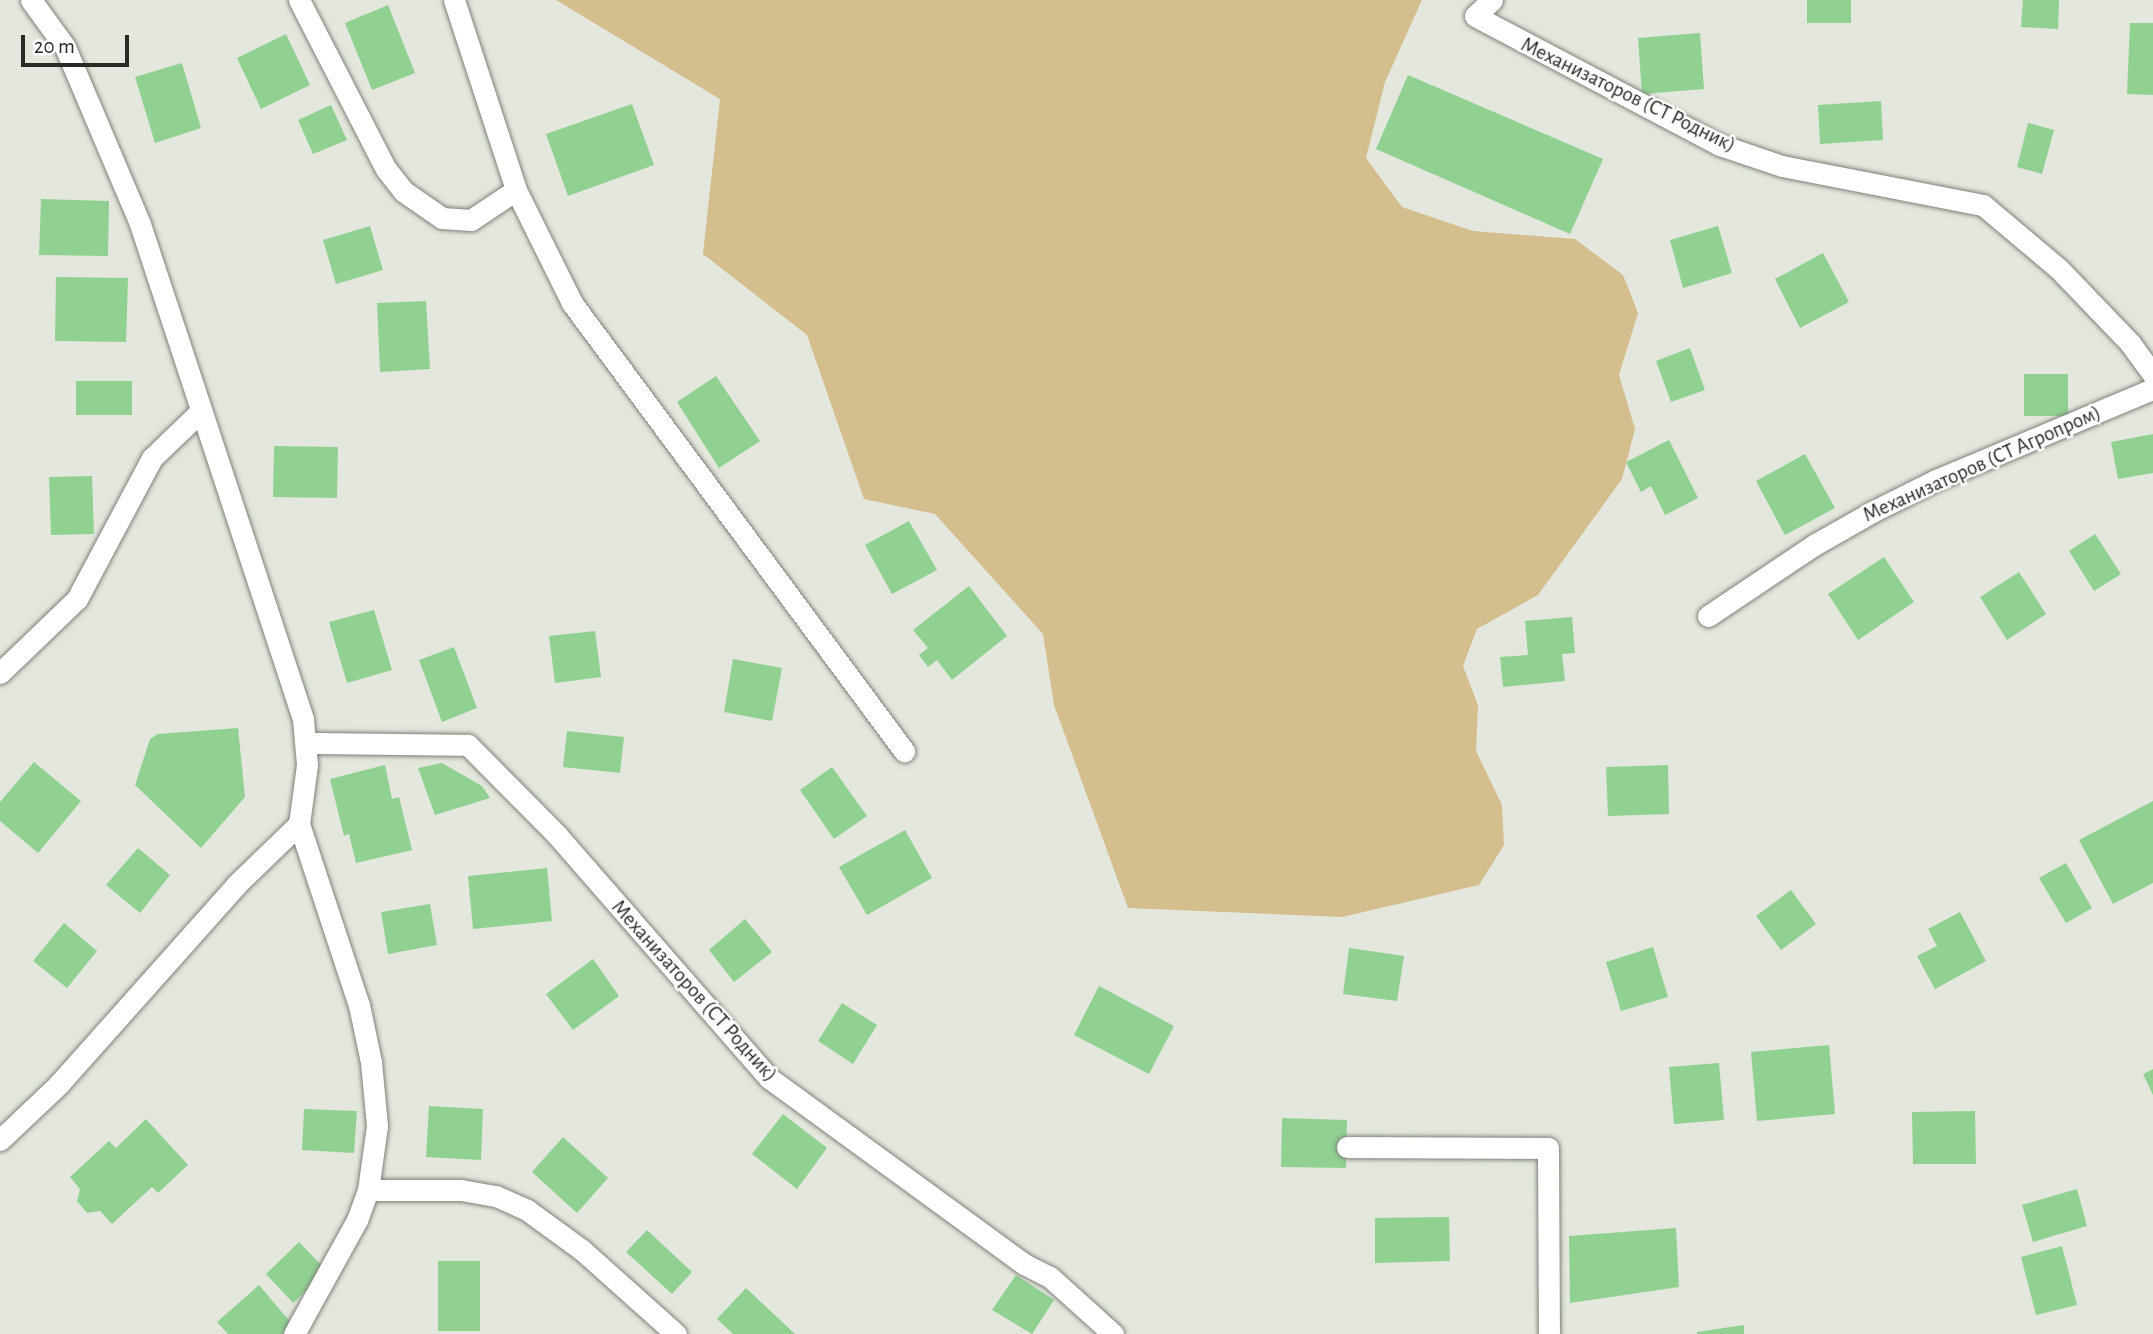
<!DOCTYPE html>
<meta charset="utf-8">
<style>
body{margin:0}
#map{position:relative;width:2153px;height:1334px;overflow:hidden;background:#e3e7dd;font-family:"Alegreya Sans",sans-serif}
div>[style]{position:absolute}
.green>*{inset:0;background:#d5be8d}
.building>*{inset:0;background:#90d192}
.roads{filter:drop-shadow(0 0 2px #7e8279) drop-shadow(0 0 2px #7e8279)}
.service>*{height:21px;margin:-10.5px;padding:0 10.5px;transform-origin:10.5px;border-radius:10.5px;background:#fff}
span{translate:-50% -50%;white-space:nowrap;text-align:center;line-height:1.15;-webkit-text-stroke:5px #fff;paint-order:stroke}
.street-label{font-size:21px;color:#282a26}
.scale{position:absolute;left:21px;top:35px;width:108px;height:32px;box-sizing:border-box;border:4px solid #282a26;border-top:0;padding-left:9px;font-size:21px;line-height:24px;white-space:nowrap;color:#282a26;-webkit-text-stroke:5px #fff;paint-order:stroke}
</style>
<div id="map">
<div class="green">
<i style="clip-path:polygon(556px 0,1422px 0,1385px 82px,1366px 158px,1402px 207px,1473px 231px,1575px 239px,1623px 275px,1638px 313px,1619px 375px,1635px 429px,1622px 479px,1538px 595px,1477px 629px,1463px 666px,1478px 705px,1476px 751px,1502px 805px,1504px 845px,1479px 885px,1342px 917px,1128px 908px,1054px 705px,1043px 634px,935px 514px,864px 499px,807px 335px,703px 254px,720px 99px)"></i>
</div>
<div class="building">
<i style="clip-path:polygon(1807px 0,1851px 0,1851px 23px,1807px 23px)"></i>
<i style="clip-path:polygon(2023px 0,2059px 0,2058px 29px,2021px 27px)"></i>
<i style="clip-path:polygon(388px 5px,415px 73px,372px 90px,345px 23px)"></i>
<i style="clip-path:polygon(2130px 23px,2153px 23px,2153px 95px,2127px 94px)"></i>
<i style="clip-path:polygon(1700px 33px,1704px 89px,1642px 94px,1638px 38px)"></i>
<i style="clip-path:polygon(286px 34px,310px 85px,261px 109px,237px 58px)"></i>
<i style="clip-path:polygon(182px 63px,201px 128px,155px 143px,135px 77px)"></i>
<i style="clip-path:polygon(1408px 75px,1603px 159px,1570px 234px,1376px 149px)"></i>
<i style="clip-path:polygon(1881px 101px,1883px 140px,1820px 144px,1818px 105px)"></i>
<i style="clip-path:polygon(632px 104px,654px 165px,568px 196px,546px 134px)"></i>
<i style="clip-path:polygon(331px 105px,347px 140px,313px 154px,298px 120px)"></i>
<i style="clip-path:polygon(2028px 123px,2054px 130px,2042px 174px,2017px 167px)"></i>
<i style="clip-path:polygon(41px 199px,109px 201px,108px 256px,39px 255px)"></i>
<i style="clip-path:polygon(370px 226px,383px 270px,336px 284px,323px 240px)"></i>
<i style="clip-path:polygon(1718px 226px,1732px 273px,1683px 288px,1670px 240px)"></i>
<i style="clip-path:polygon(1823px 253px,1849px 302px,1800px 328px,1775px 279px)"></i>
<i style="clip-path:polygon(56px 277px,128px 278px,126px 342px,55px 341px)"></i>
<i style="clip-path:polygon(426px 301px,430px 369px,380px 372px,377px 303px)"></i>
<i style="clip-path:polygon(1690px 348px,1705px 390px,1671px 402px,1656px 361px)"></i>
<i style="clip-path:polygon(2024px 374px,2068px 374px,2068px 416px,2024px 416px)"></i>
<i style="clip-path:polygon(716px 376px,760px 441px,719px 468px,677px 402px)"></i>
<i style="clip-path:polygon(76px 381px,132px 381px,132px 415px,76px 415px)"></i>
<i style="clip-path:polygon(2153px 434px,2153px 473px,2118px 479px,2111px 442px)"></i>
<i style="clip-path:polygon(1669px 440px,1698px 498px,1665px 515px,1651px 486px,1641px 492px,1626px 462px)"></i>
<i style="clip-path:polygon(274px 446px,338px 447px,337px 498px,273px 497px)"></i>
<i style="clip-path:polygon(1805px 454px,1835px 508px,1785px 535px,1756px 481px)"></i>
<i style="clip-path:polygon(92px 476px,94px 534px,51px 535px,49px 477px)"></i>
<i style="clip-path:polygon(909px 521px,937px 570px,892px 594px,865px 545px)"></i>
<i style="clip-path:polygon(2095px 534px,2121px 574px,2094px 591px,2069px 551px)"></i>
<i style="clip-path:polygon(1884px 557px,1914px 602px,1858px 640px,1828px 594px)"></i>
<i style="clip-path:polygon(2019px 572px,2046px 614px,2007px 640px,1980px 597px)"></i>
<i style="clip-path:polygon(969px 586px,1007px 636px,952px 680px,937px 660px,928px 667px,919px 655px,928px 648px,913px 630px)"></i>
<i style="clip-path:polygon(374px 610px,392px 670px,347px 683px,329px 622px)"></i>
<i style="clip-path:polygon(1572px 617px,1575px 653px,1562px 654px,1565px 681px,1503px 687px,1500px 657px,1528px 655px,1525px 621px)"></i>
<i style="clip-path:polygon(595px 631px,601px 677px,555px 683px,549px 636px)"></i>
<i style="clip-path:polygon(454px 647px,477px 708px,442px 722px,419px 660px)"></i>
<i style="clip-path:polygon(733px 659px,782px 668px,772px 721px,724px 712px)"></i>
<i style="clip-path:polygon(238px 728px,245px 797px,201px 848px,135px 785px,150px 739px,158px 734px)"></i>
<i style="clip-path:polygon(567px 731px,624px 737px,620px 773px,563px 767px)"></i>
<i style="clip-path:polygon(34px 762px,81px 801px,38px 853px,0 821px,0 802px)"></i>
<i style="clip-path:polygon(442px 763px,482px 786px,490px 798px,435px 815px,418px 768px)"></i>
<i style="clip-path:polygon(385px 765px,392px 799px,399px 797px,412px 850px,356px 863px,349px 834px,344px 836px,330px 779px)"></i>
<i style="clip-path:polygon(1668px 765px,1669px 814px,1608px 816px,1606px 767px)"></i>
<i style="clip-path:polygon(832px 767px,867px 816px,834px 839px,800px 790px)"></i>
<i style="clip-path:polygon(2153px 801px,2153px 883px,2113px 904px,2079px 840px)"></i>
<i style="clip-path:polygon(905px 830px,932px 878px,867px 915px,839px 867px)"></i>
<i style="clip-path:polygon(138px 848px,170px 875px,140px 913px,106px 885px)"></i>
<i style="clip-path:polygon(2066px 863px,2092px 908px,2066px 923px,2039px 878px)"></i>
<i style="clip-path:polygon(547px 868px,552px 921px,473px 929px,468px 876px)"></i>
<i style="clip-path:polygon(1791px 890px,1816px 924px,1781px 950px,1756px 916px)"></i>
<i style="clip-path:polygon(430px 904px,437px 945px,388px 954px,381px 912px)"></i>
<i style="clip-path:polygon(1960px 912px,1986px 961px,1935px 989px,1917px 956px,1937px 946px,1928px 929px)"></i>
<i style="clip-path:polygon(745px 919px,772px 952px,734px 982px,709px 950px)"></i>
<i style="clip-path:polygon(64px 923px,97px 951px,67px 988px,33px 961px)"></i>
<i style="clip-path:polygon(1653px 947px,1668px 997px,1621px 1011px,1606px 962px)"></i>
<i style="clip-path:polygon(1349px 948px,1404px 956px,1397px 1001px,1343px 994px)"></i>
<i style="clip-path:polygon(593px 959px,619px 996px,573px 1030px,546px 994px)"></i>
<i style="clip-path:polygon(1099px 986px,1174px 1026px,1149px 1074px,1074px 1035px)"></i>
<i style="clip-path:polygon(842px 1003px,877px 1025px,853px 1064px,818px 1041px)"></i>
<i style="clip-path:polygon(1829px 1045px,1835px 1114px,1757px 1121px,1751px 1052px)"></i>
<i style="clip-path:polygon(1719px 1063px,1724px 1120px,1674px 1124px,1669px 1067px)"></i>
<i style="clip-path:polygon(2153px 1069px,2153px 1095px,2143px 1074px)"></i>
<i style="clip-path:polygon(429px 1106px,483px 1109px,481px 1160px,426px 1157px)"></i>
<i style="clip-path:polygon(304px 1109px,357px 1111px,354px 1153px,302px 1150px)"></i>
<i style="clip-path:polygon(1975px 1111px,1976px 1164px,1913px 1164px,1912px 1112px)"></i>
<i style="clip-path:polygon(783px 1114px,827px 1148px,797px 1189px,752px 1154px)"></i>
<i style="clip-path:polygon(1282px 1118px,1347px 1120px,1346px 1168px,1281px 1167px)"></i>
<i style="clip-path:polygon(146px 1119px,188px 1165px,158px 1193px,152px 1187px,112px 1224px,100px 1211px,87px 1213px,77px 1201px,80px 1189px,70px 1177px,109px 1141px,116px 1148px)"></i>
<i style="clip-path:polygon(563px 1137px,608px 1178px,577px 1213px,532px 1172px)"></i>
<i style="clip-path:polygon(2077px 1189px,2087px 1226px,2033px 1242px,2022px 1205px)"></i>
<i style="clip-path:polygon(1449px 1217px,1450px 1261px,1375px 1263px,1375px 1218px)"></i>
<i style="clip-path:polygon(1676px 1228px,1679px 1287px,1570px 1303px,1569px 1236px)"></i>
<i style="clip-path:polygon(647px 1230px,692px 1272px,672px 1294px,626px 1252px)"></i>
<i style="clip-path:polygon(299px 1242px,327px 1271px,293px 1303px,266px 1274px)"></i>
<i style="clip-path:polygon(2062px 1246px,2077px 1305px,2036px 1315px,2021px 1257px)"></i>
<i style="clip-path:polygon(438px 1261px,480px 1261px,480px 1331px,438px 1331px)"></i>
<i style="clip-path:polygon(1016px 1275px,1054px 1300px,1032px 1334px,992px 1310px)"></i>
<i style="clip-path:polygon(259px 1285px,293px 1325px,283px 1334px,228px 1334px,217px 1322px)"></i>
<i style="clip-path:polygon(746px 1288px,795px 1334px,733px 1334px,717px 1319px)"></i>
<i style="clip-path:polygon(1744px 1325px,1744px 1334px,1697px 1334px,1697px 1332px)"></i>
</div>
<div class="roads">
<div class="service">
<i style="left:31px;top:0;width:58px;rotate:54.1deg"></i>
<i style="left:65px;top:47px;width:192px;rotate:67deg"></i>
<i style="left:140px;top:224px;width:521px;rotate:71.77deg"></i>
<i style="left:303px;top:719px;width:46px;rotate:85deg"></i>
<i style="left:307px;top:765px;width:60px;rotate:97.7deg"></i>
<i style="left:299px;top:824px;width:191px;rotate:71.7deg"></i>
<i style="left:359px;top:1005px;width:58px;rotate:78.1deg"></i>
<i style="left:371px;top:1062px;width:64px;rotate:84.6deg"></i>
<i style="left:377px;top:1126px;width:65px;rotate:98deg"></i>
<i style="left:368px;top:1190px;width:32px;rotate:110deg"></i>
<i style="left:357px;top:1220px;width:130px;rotate:118.9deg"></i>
<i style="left:299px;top:0;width:190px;rotate:62.8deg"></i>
<i style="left:386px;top:169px;width:28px;rotate:52deg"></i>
<i style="left:403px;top:191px;width:47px;rotate:34.7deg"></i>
<i style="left:442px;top:218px;width:29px;rotate:4deg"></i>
<i style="left:471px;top:220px;width:54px;rotate:-33.7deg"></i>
<i style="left:454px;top:0;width:200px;rotate:71.9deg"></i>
<i style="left:516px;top:190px;width:126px;rotate:63.6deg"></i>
<i style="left:572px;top:303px;width:558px;rotate:53.46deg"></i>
<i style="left:1492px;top:0;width:23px;rotate:137deg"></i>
<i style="left:1475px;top:16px;width:277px;rotate:27.8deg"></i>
<i style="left:1720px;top:145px;width:65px;rotate:18.7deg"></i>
<i style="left:1782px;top:166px;width:205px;rotate:11deg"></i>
<i style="left:1983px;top:205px;width:99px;rotate:40.1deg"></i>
<i style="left:2059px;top:269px;width:103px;rotate:46.2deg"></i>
<i style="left:2130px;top:343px;width:39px;rotate:54deg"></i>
<i style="left:1708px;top:616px;width:128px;rotate:-33.8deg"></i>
<i style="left:1814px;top:545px;width:67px;rotate:-29.6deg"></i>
<i style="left:1872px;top:512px;width:72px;rotate:-26.6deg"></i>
<i style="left:1936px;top:480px;width:235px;rotate:-22.8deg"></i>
<i style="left:0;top:673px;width:107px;rotate:-43.9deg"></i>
<i style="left:77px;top:599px;width:160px;rotate:-62deg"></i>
<i style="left:152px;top:458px;width:68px;rotate:-43.8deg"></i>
<i style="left:307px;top:743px;width:161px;rotate:0.7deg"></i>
<i style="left:468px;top:745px;width:127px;rotate:45.3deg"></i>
<i style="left:557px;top:835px;width:322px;rotate:48.9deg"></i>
<i style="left:769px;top:1078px;width:316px;rotate:36.1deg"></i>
<i style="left:1024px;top:1264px;width:29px;rotate:27deg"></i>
<i style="left:1050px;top:1277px;width:85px;rotate:42.1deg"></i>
<i style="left:0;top:1140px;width:81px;rotate:-43.5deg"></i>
<i style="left:59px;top:1084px;width:268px;rotate:-48.3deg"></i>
<i style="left:237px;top:884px;width:86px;rotate:-44.1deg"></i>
<i style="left:1347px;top:1147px;width:201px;rotate:0.3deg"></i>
<i style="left:1548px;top:1148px;width:186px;rotate:89.7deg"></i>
<i style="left:368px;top:1190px;width:93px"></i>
<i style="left:461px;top:1190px;width:36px;rotate:10deg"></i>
<i style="left:496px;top:1196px;width:34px;rotate:24deg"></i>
<i style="left:527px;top:1210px;width:68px;rotate:36deg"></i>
<i style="left:582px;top:1250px;width:126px;rotate:41.8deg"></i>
</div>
</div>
<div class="street-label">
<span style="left:1628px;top:95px;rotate:26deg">Механизаторов (СТ Родник)</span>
<span style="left:1982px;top:464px;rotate:-24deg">Механизаторов (СТ Агропром)</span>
<span style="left:694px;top:991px;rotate:48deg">Механизаторов (СТ Родник)</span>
</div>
<div class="scale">20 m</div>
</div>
